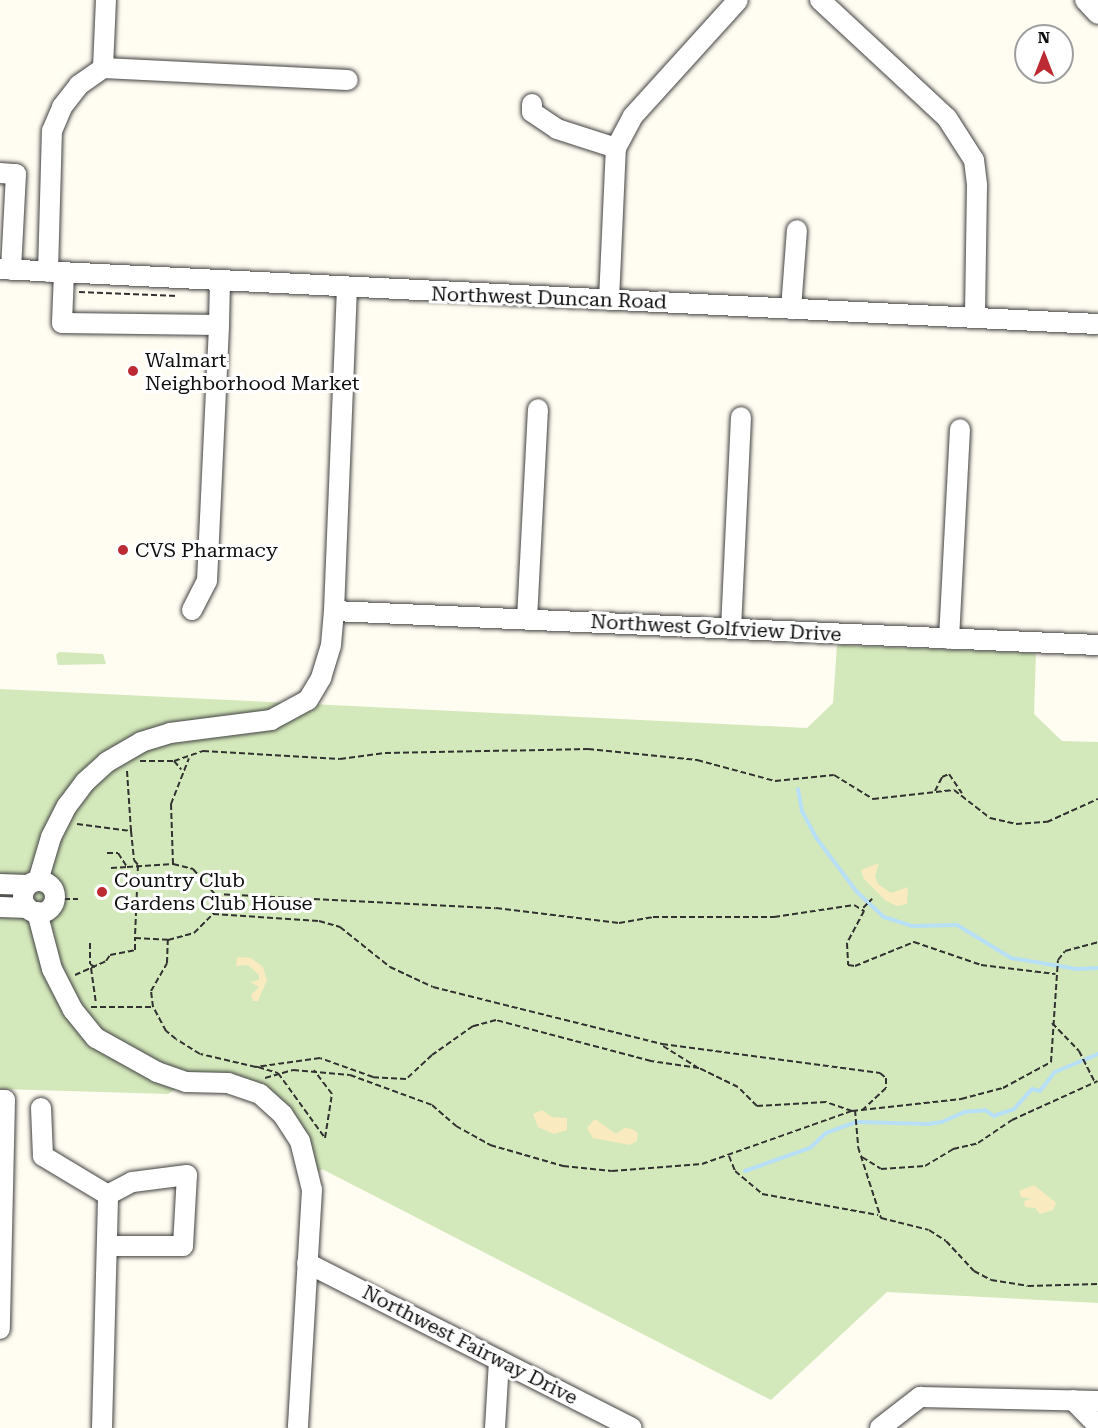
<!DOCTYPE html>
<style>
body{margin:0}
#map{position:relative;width:1098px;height:1428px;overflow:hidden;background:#fffcf1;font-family:"Roboto Serif",serif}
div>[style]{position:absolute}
.green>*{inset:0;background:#d4e9bb}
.sand>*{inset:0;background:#f9ebbf}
.stream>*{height:4px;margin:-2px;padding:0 2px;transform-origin:2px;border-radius:2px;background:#b7dff5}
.path>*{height:2px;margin-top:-1px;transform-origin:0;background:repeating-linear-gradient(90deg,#313131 0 6px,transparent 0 9px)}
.roads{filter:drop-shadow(0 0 2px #424242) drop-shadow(0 0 2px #424242)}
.minor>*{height:20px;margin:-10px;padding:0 10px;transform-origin:10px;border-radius:10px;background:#fff}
.minor>.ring{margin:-10px;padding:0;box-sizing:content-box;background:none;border:20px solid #fff;border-radius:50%}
.dots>*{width:16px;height:16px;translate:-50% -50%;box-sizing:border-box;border:3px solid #fff;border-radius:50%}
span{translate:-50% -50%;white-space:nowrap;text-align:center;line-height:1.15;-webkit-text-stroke:6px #fff;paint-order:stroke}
.street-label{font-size:20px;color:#0f0f0f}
.poi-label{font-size:20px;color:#0f0f0f}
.left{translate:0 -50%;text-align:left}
.north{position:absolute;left:1014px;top:24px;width:60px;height:60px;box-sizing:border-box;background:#fff;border:2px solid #9f9f9f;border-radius:50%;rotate:0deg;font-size:16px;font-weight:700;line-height:24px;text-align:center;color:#0f0f0f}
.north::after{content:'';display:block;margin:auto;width:21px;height:27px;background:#bc2a33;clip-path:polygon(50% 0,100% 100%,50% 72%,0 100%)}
</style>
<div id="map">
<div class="green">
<i style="clip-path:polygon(837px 645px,1036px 653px,1034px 714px,1062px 741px,1098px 742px,1098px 1303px,887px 1292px,771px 1400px,322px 1169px,310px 1180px,308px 1165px,259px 1094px,187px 1082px,168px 1094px,0 1089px,0 689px,807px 728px,833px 703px)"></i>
<i style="clip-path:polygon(59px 652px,103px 654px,106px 664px,58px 665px,56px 655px)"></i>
</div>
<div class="sand">
<i style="clip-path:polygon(879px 863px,875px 877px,878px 884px,891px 893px,908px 887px,907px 904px,897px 906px,885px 900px,864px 879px,861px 870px)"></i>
<i style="clip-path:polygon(237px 957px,251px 958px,263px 967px,267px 980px,258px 1001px,253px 1001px,251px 995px,259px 987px,250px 982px,259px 980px,259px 975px,248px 965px,236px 966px)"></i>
<i style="clip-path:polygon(542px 1110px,552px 1117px,567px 1118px,567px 1130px,554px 1134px,538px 1127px,533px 1114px)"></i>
<i style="clip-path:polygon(595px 1119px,616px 1134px,624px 1128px,632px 1129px,638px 1133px,637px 1141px,630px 1145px,593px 1138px,587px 1128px)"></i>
<i style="clip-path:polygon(1034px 1185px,1056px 1203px,1053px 1210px,1040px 1214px,1035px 1208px,1025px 1207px,1024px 1201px,1032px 1199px,1021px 1197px,1019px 1191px)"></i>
</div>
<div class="stream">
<i style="left:798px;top:789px;width:22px;rotate:80deg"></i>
<i style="left:802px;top:811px;width:32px;rotate:62deg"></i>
<i style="left:817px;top:839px;width:66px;rotate:53deg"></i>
<i style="left:857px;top:892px;width:37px;rotate:43deg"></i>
<i style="left:884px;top:917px;width:29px;rotate:18deg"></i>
<i style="left:912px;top:926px;width:45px;rotate:-1.3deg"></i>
<i style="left:957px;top:925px;width:63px;rotate:31.4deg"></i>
<i style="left:1011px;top:958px;width:67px;rotate:9.5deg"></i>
<i style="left:1077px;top:969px;width:21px;rotate:-3deg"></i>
<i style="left:745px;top:1171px;width:69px;rotate:-19.5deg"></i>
<i style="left:810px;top:1148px;width:22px;rotate:-43deg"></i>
<i style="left:826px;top:1133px;width:33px;rotate:-20deg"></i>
<i style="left:857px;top:1122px;width:71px;rotate:1.6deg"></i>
<i style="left:928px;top:1124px;width:14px;rotate:-8deg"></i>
<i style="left:942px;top:1122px;width:24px;rotate:-24deg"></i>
<i style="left:964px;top:1112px;width:21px;rotate:-5deg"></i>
<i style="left:985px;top:1110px;width:11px;rotate:34deg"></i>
<i style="left:994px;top:1116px;width:5px;rotate:-22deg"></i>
<i style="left:999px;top:1114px;width:16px;rotate:-18deg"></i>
<i style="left:1014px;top:1109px;width:27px;rotate:-48deg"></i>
<i style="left:1032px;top:1089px;width:8px;rotate:14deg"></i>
<i style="left:1040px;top:1091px;width:24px;rotate:-52deg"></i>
<i style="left:1055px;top:1072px;width:47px;rotate:-22.7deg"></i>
</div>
<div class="path">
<i style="left:79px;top:292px;width:99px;rotate:2.3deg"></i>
<i style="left:140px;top:761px;width:34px"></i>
<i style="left:174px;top:761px;width:31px;rotate:-19deg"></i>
<i style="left:203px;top:751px;width:137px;rotate:3.3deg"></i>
<i style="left:340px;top:759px;width:45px;rotate:-7.6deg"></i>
<i style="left:385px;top:753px;width:203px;rotate:-1.1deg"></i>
<i style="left:588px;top:749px;width:110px;rotate:5.8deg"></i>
<i style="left:697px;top:760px;width:81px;rotate:15.1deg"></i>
<i style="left:775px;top:781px;width:59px;rotate:-5.8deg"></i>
<i style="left:834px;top:775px;width:46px;rotate:31.6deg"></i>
<i style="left:873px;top:799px;width:81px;rotate:-6.3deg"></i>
<i style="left:954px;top:790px;width:46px;rotate:37.9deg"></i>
<i style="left:990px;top:818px;width:27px;rotate:13deg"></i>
<i style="left:1016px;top:824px;width:31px;rotate:-4deg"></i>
<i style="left:1047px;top:822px;width:56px;rotate:-24.3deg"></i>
<i style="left:174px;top:761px;width:11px;rotate:49deg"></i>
<i style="left:935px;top:791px;width:16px;rotate:-63deg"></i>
<i style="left:942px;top:777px;width:8px;rotate:-23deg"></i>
<i style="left:949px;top:774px;width:23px;rotate:56deg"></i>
<i style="left:77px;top:824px;width:54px;rotate:7.4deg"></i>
<i style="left:131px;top:831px;width:61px;rotate:-93.8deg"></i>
<i style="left:131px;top:831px;width:29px;rotate:84deg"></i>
<i style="left:134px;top:860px;width:6px;rotate:51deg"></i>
<i style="left:138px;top:865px;width:73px;rotate:92.4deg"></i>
<i style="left:135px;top:938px;width:33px;rotate:3deg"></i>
<i style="left:107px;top:853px;width:11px"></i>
<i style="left:118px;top:853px;width:17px;rotate:57deg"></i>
<i style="left:127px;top:867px;width:46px;rotate:-3.7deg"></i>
<i style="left:173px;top:864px;width:21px;rotate:14deg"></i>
<i style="left:193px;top:869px;width:33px;rotate:49deg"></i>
<i style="left:215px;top:894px;width:20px;rotate:96deg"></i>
<i style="left:173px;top:864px;width:60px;rotate:-91.9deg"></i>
<i style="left:171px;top:804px;width:49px;rotate:-68.6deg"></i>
<i style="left:111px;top:868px;width:16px;rotate:-4deg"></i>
<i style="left:215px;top:894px;width:281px;rotate:2.9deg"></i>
<i style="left:496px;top:908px;width:124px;rotate:7deg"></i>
<i style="left:619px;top:923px;width:35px;rotate:-10deg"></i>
<i style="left:653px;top:917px;width:121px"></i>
<i style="left:774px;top:917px;width:81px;rotate:-8.5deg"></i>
<i style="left:854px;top:905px;width:12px;rotate:31deg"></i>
<i style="left:864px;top:911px;width:36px;rotate:118deg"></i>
<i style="left:847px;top:943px;width:22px;rotate:87deg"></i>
<i style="left:848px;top:965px;width:7px;rotate:8deg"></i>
<i style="left:855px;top:966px;width:64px;rotate:-22.1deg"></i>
<i style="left:914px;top:942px;width:71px;rotate:18.9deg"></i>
<i style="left:981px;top:965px;width:75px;rotate:6.9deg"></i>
<i style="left:64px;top:899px;width:14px"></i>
<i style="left:863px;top:908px;width:13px;rotate:-45deg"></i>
<i style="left:90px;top:943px;width:21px;rotate:90deg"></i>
<i style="left:90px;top:964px;width:6px;rotate:31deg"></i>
<i style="left:91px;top:968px;width:36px;rotate:82deg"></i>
<i style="left:75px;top:975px;width:34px;rotate:-24deg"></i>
<i style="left:106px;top:961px;width:7px;rotate:-56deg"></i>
<i style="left:110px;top:955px;width:25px;rotate:-11deg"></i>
<i style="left:135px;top:950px;width:12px;rotate:-90deg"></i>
<i style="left:91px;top:1007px;width:62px"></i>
<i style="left:1052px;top:1023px;width:39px;rotate:46deg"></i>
<i style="left:1079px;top:1051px;width:35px;rotate:63deg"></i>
<i style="left:663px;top:1046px;width:40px;rotate:32deg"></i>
<i style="left:258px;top:1067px;width:21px;rotate:17deg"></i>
<i style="left:278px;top:1073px;width:80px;rotate:54.1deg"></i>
<i style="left:325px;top:1138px;width:45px;rotate:-81deg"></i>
<i style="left:332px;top:1094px;width:30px;rotate:-127deg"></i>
<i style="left:265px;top:1078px;width:29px;rotate:-16deg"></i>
<i style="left:293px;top:1070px;width:57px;rotate:5deg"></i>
<i style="left:350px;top:1075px;width:87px;rotate:20.1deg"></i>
<i style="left:432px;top:1105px;width:32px;rotate:41deg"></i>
<i style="left:456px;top:1126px;width:39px;rotate:29deg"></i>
<i style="left:490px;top:1145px;width:76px;rotate:16deg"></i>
<i style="left:563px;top:1166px;width:49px;rotate:5.8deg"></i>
<i style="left:612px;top:1171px;width:90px;rotate:-4.4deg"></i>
<i style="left:702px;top:1164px;width:159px;rotate:-19.5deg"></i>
<i style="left:852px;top:1111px;width:110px;rotate:-6.3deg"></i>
<i style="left:961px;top:1099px;width:43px;rotate:-14.7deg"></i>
<i style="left:1003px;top:1088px;width:55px;rotate:-28.4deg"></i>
<i style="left:1051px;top:1062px;width:102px;rotate:-86.1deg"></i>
<i style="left:1058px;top:960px;width:11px;rotate:-52deg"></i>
<i style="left:1065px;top:951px;width:34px;rotate:-15deg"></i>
<i style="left:855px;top:1110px;width:37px;rotate:85deg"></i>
<i style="left:858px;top:1147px;width:75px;rotate:72.1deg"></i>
<i style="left:881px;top:1218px;width:49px;rotate:14deg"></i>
<i style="left:929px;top:1230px;width:20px;rotate:33deg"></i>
<i style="left:946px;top:1241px;width:41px;rotate:47deg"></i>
<i style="left:974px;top:1271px;width:19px;rotate:28deg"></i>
<i style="left:991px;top:1280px;width:37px;rotate:9deg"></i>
<i style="left:1028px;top:1286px;width:70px;rotate:-1.6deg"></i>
<i style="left:852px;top:1111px;width:28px;rotate:-161deg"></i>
<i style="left:826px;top:1102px;width:69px;rotate:176.7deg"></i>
<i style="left:757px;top:1106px;width:27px;rotate:-135deg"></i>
<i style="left:738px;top:1087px;width:43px;rotate:-154deg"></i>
<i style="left:699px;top:1068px;width:49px;rotate:-171.7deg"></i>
<i style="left:651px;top:1061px;width:160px;rotate:-165.2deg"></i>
<i style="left:496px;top:1020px;width:24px;rotate:165deg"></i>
<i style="left:473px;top:1026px;width:50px;rotate:144.7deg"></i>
<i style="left:432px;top:1055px;width:35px;rotate:137deg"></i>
<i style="left:406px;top:1079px;width:33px;rotate:-177deg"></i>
<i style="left:373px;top:1077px;width:56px;rotate:-160.3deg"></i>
<i style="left:320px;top:1058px;width:65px;rotate:172deg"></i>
<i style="left:256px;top:1067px;width:57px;rotate:-166.9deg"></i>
<i style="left:200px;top:1054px;width:28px;rotate:-148deg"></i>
<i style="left:176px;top:1039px;width:13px;rotate:-141deg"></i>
<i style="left:166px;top:1031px;width:27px;rotate:-118deg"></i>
<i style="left:153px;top:1007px;width:16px;rotate:-97deg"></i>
<i style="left:151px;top:991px;width:32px;rotate:-60deg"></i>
<i style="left:167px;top:963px;width:23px;rotate:-88deg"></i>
<i style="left:168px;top:940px;width:27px;rotate:-15deg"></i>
<i style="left:194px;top:933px;width:27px;rotate:-45deg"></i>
<i style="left:213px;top:914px;width:106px;rotate:3.8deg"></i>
<i style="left:319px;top:921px;width:22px;rotate:16deg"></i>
<i style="left:340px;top:927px;width:64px;rotate:38.7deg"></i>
<i style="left:390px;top:967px;width:47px;rotate:24.9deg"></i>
<i style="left:433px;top:987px;width:236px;rotate:14deg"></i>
<i style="left:662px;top:1044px;width:220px;rotate:7.6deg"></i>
<i style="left:880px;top:1073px;width:8px;rotate:40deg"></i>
<i style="left:886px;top:1078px;width:10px;rotate:90deg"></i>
<i style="left:886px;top:1088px;width:33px;rotate:137deg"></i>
<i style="left:729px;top:1156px;width:16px;rotate:68deg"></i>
<i style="left:735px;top:1171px;width:35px;rotate:40deg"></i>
<i style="left:762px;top:1194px;width:118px;rotate:10.3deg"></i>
<i style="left:862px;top:1157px;width:22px;rotate:32deg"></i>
<i style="left:881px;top:1169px;width:44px;rotate:-3.9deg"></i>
<i style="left:925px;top:1166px;width:33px;rotate:-31deg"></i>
<i style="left:953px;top:1149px;width:26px;rotate:-13deg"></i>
<i style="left:978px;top:1143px;width:41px;rotate:-34.1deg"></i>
<i style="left:1012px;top:1120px;width:94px;rotate:-24.4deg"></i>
</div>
<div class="roads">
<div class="minor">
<i style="left:820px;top:0;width:173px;rotate:42.9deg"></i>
<i style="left:947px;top:118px;width:50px;rotate:57.3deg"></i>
<i style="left:974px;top:160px;width:26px;rotate:83deg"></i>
<i style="left:977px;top:186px;width:132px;rotate:90.9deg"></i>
<i style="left:1085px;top:0;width:19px;rotate:47deg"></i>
<i style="left:103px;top:68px;width:245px;rotate:2.8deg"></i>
<i style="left:532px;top:104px;width:8px;rotate:90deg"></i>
<i style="left:532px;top:112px;width:30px;rotate:34deg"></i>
<i style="left:557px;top:129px;width:62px;rotate:17.9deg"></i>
<i style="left:0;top:173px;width:16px;rotate:4deg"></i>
<i style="left:16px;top:174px;width:96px;rotate:93deg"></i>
<i style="left:0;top:269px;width:1099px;rotate:2.87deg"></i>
<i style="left:48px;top:272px;width:141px;rotate:-88.4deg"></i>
<i style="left:52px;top:131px;width:26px;rotate:-67deg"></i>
<i style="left:62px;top:107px;width:28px;rotate:-52deg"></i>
<i style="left:79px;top:85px;width:29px;rotate:-35deg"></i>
<i style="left:103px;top:68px;width:68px;rotate:-87.5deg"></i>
<i style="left:64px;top:273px;width:50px;rotate:92.3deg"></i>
<i style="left:62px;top:323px;width:157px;rotate:0.7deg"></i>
<i style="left:219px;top:325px;width:43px;rotate:-88.7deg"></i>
<i style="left:609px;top:300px;width:152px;rotate:-87.4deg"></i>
<i style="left:616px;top:148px;width:36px;rotate:-62deg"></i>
<i style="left:633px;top:116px;width:156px;rotate:-47.8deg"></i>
<i style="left:791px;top:309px;width:79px;rotate:-85.7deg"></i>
<i style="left:192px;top:610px;width:33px;rotate:-63deg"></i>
<i style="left:207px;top:581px;width:256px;rotate:-87.3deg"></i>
<i style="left:334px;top:611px;width:765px;rotate:2.55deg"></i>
<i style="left:527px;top:619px;width:210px;rotate:-87deg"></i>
<i style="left:731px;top:629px;width:212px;rotate:-87.3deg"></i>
<i style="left:949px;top:639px;width:210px;rotate:-87deg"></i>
<i style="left:38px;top:881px;width:46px;rotate:-73.5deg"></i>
<i style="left:51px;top:837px;width:35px;rotate:-63deg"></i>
<i style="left:67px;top:806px;width:30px;rotate:-53deg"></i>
<i style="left:85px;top:782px;width:30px;rotate:-42deg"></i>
<i style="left:107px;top:762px;width:39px;rotate:-30deg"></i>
<i style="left:141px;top:742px;width:30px;rotate:-17deg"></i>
<i style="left:170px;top:733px;width:102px;rotate:-7.3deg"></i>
<i style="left:271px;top:720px;width:42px;rotate:-28.4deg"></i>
<i style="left:308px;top:700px;width:26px;rotate:-59deg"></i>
<i style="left:321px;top:678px;width:34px;rotate:-73deg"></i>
<i style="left:331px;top:645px;width:34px;rotate:-85deg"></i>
<i style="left:334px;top:611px;width:322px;rotate:-87.7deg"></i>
<i class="ring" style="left:23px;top:881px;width:12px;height:12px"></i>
<i style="left:0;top:884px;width:28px;rotate:2deg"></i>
<i style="left:0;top:907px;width:28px;rotate:2deg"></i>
<i style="left:37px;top:912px;width:59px;rotate:75.3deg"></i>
<i style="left:52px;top:969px;width:46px;rotate:62.9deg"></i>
<i style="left:73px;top:1010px;width:36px;rotate:51deg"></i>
<i style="left:96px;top:1038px;width:70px;rotate:29.1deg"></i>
<i style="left:157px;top:1072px;width:31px;rotate:19deg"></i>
<i style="left:186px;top:1082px;width:42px;rotate:1.4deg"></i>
<i style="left:228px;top:1083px;width:34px;rotate:19deg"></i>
<i style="left:260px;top:1094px;width:31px;rotate:42deg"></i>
<i style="left:283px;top:1115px;width:31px;rotate:57deg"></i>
<i style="left:300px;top:1141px;width:50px;rotate:76.2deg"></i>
<i style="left:312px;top:1190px;width:238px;rotate:93.4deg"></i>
<i style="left:0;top:1100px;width:5px"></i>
<i style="left:5px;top:1100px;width:229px;rotate:91.3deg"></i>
<i style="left:41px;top:1108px;width:48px;rotate:87.6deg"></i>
<i style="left:43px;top:1156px;width:76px;rotate:31deg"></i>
<i style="left:107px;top:1246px;width:76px"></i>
<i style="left:183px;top:1246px;width:71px;rotate:-86.8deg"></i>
<i style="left:187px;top:1175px;width:55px;rotate:172.7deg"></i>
<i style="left:132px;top:1182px;width:27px;rotate:152deg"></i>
<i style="left:307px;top:1263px;width:364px;rotate:26.9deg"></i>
<i style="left:1073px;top:1400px;width:36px;rotate:46deg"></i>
<i style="left:102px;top:1428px;width:233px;rotate:-88.5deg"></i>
<i style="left:495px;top:1428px;width:68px;rotate:-86.6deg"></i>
<i style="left:880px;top:1428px;width:51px;rotate:-37.8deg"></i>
<i style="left:920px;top:1397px;width:178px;rotate:1.3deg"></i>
</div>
</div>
<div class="dots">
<i style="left:133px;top:371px;background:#bc2a33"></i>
<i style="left:123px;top:550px;background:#bc2a33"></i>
<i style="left:102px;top:892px;background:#bc2a33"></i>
</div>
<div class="street-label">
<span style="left:549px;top:298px;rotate:2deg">Northwest Duncan Road</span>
<span style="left:716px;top:628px;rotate:3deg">Northwest Golfview Drive</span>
<span style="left:470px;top:1345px;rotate:27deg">Northwest Fairway Drive</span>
</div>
<div class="poi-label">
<span class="left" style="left:145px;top:372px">Walmart<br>Neighborhood Market</span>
<span class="left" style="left:135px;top:550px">CVS Pharmacy</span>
<span class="left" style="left:114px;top:892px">Country Club<br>Gardens Club House</span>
</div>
<div class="north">N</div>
</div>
